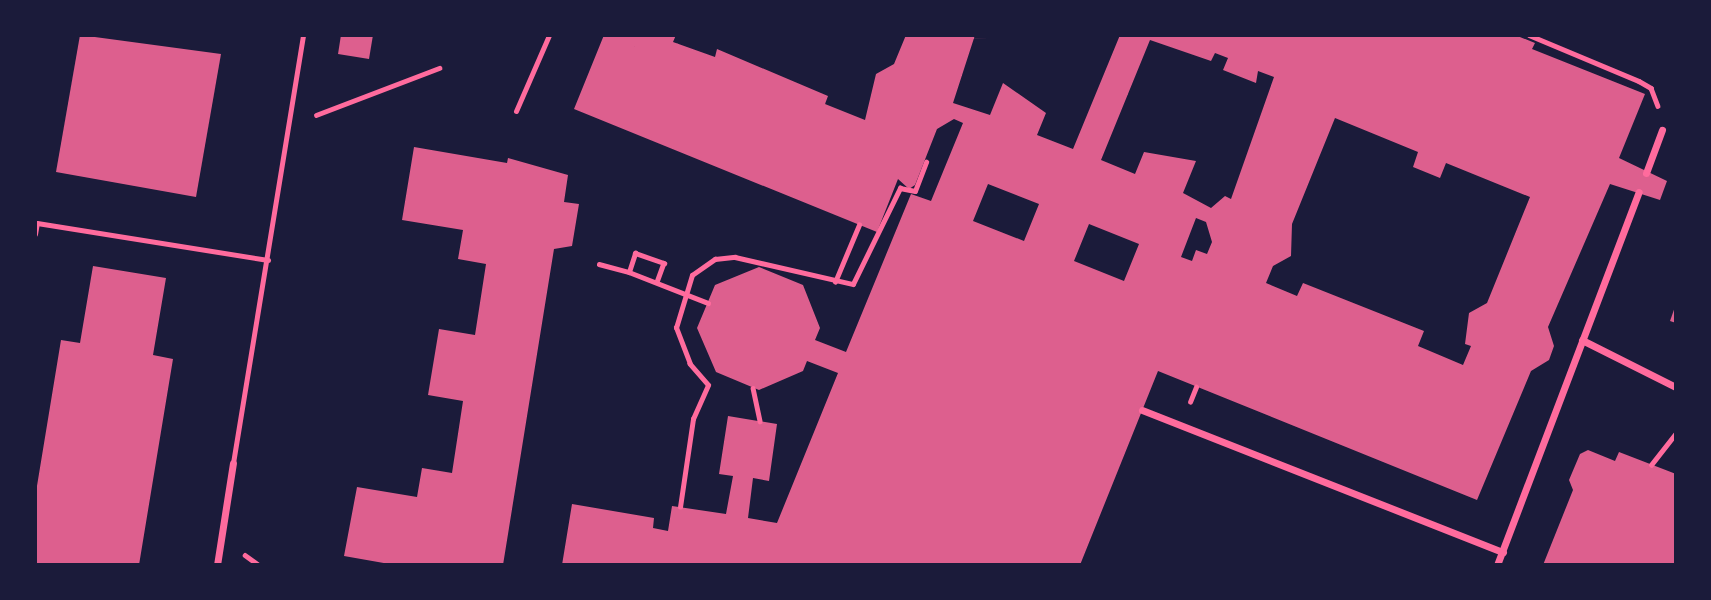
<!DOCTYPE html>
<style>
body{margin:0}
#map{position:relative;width:1711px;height:600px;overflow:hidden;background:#1b1b3a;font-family:"Roboto Condensed",sans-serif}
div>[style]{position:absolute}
.building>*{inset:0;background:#dd5f8e}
.path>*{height:4.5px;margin:-2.25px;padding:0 2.25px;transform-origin:2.25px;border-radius:2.25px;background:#ff6b9d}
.service>*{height:5px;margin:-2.5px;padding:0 2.5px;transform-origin:2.5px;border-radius:2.5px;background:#ff6b9d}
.minor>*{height:7px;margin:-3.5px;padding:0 3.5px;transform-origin:3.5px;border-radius:3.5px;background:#ff6b9d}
span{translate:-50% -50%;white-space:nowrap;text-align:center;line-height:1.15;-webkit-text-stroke:6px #1b1b3a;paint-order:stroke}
.frame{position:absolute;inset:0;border:37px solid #1b1b3a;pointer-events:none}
</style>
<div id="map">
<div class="building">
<i style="clip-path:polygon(80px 35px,221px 54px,196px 197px,56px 172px)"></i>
<i style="clip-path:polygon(341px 35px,373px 35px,369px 59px,338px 54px)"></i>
<i style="clip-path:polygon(evenodd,604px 35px,676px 35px,673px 42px,715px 57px,717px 49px,828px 96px,825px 104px,865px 120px,876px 74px,894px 64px,906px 35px,975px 35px,953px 103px,990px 115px,1003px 83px,1046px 113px,1037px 135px,1073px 149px,1120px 35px,1515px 35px,1535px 43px,1532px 49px,1645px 94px,1619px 158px,1667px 181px,1660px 200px,1610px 184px,1548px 327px,1554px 346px,1549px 360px,1531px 371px,1477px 500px,1158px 371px,1080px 565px,562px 565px,572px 504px,654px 518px,653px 528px,668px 531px,672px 506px,726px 514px,733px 476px,719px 474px,728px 416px,777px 424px,769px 481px,753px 478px,748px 518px,777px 523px,838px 373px,807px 361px,803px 371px,759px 390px,716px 372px,697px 328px,715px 285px,759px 267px,803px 285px,820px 328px,815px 340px,846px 352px,911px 194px,931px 201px,963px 123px,954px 119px,937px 129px,915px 185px,909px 189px,898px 179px,877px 232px,574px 109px,604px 35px,1150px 40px,1211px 61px,1215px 53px,1228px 58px,1223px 70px,1256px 83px,1258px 71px,1274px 77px,1231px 199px,1225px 196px,1211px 208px,1183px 193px,1196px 161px,1144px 152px,1135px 174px,1101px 160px,1150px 40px,604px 35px,1335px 118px,1418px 152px,1413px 167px,1440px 178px,1446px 163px,1530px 197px,1487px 303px,1469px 313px,1465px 344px,1471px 346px,1463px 365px,1418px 346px,1424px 331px,1303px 283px,1297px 296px,1266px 283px,1273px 266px,1291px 256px,1292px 224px,1335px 118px,604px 35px,988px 184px,1039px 204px,1024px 241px,973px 221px,988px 184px,604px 35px,1196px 218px,1206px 222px,1212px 242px,1207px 254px,1196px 250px,1192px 261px,1181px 257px,1196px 218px,604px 35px,1089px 224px,1139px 244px,1124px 281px,1074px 261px,1089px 224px)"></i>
<i style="clip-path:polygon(414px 147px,507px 163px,508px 158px,568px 175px,564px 202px,579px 204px,572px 246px,554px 249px,503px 565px,395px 565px,344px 556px,357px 487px,417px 497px,422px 468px,452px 473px,463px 401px,428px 395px,439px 329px,475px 335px,486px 264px,458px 259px,463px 230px,402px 220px)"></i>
<i style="clip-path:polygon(93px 266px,166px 278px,153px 355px,173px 359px,139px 565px,35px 565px,35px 498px,61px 340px,80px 343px)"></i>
<i style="clip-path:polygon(1676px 304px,1676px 323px,1670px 321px)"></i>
<i style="clip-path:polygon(1588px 450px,1615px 461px,1619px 452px,1676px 474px,1676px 565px,1543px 565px,1573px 490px,1569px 480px,1580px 454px)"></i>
</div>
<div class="path">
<i style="left:1529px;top:35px;width:119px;rotate:22.7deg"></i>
<i style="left:1639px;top:81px;width:14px;rotate:30deg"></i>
<i style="left:1651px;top:88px;width:19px;rotate:69deg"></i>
<i style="left:316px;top:115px;width:132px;rotate:-20.9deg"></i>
<i style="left:599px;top:264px;width:31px;rotate:15deg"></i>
<i style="left:629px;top:272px;width:20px;rotate:-72deg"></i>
<i style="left:635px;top:253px;width:31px;rotate:19deg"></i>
<i style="left:664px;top:263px;width:20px;rotate:110deg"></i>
<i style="left:629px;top:272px;width:85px;rotate:21.4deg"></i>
<i style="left:835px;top:282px;width:62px;rotate:-67.2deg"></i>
<i style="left:753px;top:388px;width:34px;rotate:78deg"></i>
<i style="left:1190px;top:402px;width:16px;rotate:-68deg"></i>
<i style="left:1651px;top:465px;width:41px;rotate:-52deg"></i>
<i style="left:680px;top:507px;width:89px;rotate:-81.6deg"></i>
<i style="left:693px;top:419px;width:37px;rotate:-66deg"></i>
<i style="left:708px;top:385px;width:28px;rotate:-131deg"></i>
<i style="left:690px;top:364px;width:39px;rotate:-111deg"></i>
<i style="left:676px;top:328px;width:55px;rotate:-73.2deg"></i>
<i style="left:692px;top:275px;width:28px;rotate:-35deg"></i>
<i style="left:715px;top:259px;width:20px;rotate:-6deg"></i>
<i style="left:735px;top:257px;width:121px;rotate:12.9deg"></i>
<i style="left:853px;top:284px;width:107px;rotate:-63.9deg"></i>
<i style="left:900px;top:188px;width:15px;rotate:11deg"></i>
<i style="left:915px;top:191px;width:31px;rotate:-69deg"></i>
<i style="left:245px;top:555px;width:17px;rotate:36deg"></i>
<i style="left:1098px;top:565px;width:40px"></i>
</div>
<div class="service">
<i style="left:516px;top:111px;width:83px;rotate:-66.5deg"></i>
<i style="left:35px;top:234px;width:11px;rotate:-80deg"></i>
<i style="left:37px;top:223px;width:234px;rotate:9.1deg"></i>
<i style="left:233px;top:463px;width:434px;rotate:-80.7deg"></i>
</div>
<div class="minor">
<i style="left:1646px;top:173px;width:46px;rotate:-69.6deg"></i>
<i style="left:1582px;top:340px;width:105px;rotate:26.6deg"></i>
<i style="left:1142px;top:410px;width:388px;rotate:21.5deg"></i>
<i style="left:217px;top:565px;width:103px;rotate:-81.1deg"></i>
<i style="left:1497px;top:565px;width:399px;rotate:-69.2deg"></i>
</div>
<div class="frame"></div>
</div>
